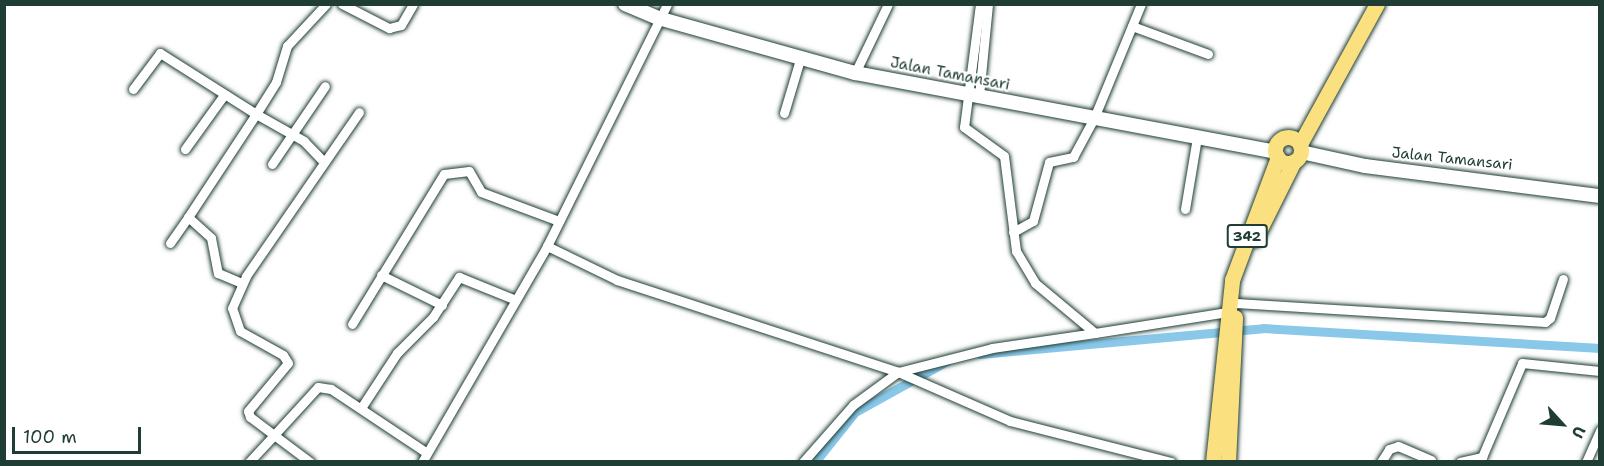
<!DOCTYPE html>
<style>
body{margin:0}
#map{position:relative;width:1604px;height:466px;overflow:hidden;background:#fff;font-family:"Shantell Sans",sans-serif}
div>[style]{position:absolute}
.canal>*{height:9px;margin:-4.5px;padding:0 4.5px;transform-origin:4.5px;border-radius:4.5px;background:#8ac8ea}
.roads{filter:drop-shadow(0 0 2px #1f3d34) drop-shadow(0 0 2px #1f3d34)}
.minor>*{height:9px;margin:-4.5px;padding:0 4.5px;transform-origin:4.5px;border-radius:4.5px;background:#fff}
.secondary>*{height:14px;margin:-7px;padding:0 7px;transform-origin:7px;border-radius:7px;background:#fff}
.primary>*{height:15px;margin:-7.5px;padding:0 7.5px;transform-origin:7.5px;border-radius:7.5px;background:#fbe080}
.primary>.ring{margin:-7.5px;padding:0;box-sizing:content-box;background:none;border:15px solid #fbe080;border-radius:50%}
span{translate:-50% -50%;white-space:nowrap;text-align:center;line-height:1.15;-webkit-text-stroke:4.5px #fff;paint-order:stroke}
.shield-label span{padding:2px 4px;background:#fff;border:2px solid;border-radius:4px;-webkit-text-stroke-width:0}
.shield-label{font-size:14px;color:#1f3d34;font-weight:700}
.street-label{font-size:15px;color:#1f3d34}
.frame{position:absolute;inset:0;border:6px solid #1f3d34;pointer-events:none}
.north{position:absolute;left:1532px;top:394px;width:60px;height:60px;-webkit-text-stroke:4px #fff;paint-order:stroke;rotate:116deg;font-size:16px;font-weight:700;line-height:24px;text-align:center;color:#1f3d34}
.north::after{content:'';display:block;margin:auto;width:21px;height:27px;background:#1f3d34;clip-path:polygon(50% 0,100% 100%,50% 72%,0 100%)}
.scale{position:absolute;left:12px;top:427px;width:129px;height:27px;box-sizing:border-box;border:3px solid #1f3d34;border-top:0;padding-left:8px;font-size:18px;line-height:21px;white-space:nowrap;color:#1f3d34;-webkit-text-stroke:4px #fff;paint-order:stroke}
</style>
<div id="map">
<div class="canal">
<i style="left:980px;top:354px;width:284px;rotate:-5.2deg"></i>
<i style="left:1263px;top:328px;width:338px;rotate:3.4deg"></i>
<i style="left:815px;top:462px;width:64px;rotate:-51.3deg"></i>
<i style="left:855px;top:412px;width:107px;rotate:-29deg"></i>
</div>
<div class="roads">
<div class="minor">
<i style="left:342px;top:4px;width:53px;rotate:27.1deg"></i>
<i style="left:389px;top:28px;width:12px;rotate:-14deg"></i>
<i style="left:401px;top:25px;width:24px;rotate:-60deg"></i>
<i style="left:980px;top:4px;width:124px;rotate:97.4deg"></i>
<i style="left:964px;top:127px;width:49px;rotate:35.9deg"></i>
<i style="left:1004px;top:156px;width:96px;rotate:82.8deg"></i>
<i style="left:1016px;top:251px;width:37px;rotate:59deg"></i>
<i style="left:1035px;top:283px;width:78px;rotate:39.8deg"></i>
<i style="left:1095px;top:333px;width:134px;rotate:-9deg"></i>
<i style="left:1132px;top:26px;width:81px;rotate:20.2deg"></i>
<i style="left:855px;top:73px;width:76px;rotate:-64.4deg"></i>
<i style="left:133px;top:89px;width:45px;rotate:-53.1deg"></i>
<i style="left:160px;top:53px;width:114px;rotate:32.4deg"></i>
<i style="left:256px;top:114px;width:123px;rotate:123.4deg"></i>
<i style="left:188px;top:217px;width:31px;rotate:42deg"></i>
<i style="left:211px;top:238px;width:36px;rotate:79deg"></i>
<i style="left:218px;top:273px;width:26px;rotate:23deg"></i>
<i style="left:979px;top:96px;width:92px;rotate:-84.4deg"></i>
<i style="left:784px;top:113px;width:59px;rotate:-73.4deg"></i>
<i style="left:185px;top:149px;width:67px;rotate:-54.2deg"></i>
<i style="left:324px;top:162px;width:29px;rotate:-134deg"></i>
<i style="left:304px;top:141px;width:55px;rotate:-150.6deg"></i>
<i style="left:256px;top:114px;width:38px;rotate:-58deg"></i>
<i style="left:276px;top:82px;width:38px;rotate:-73deg"></i>
<i style="left:287px;top:46px;width:57px;rotate:-47.1deg"></i>
<i style="left:272px;top:164px;width:94px;rotate:-55.8deg"></i>
<i style="left:1185px;top:209px;width:73px;rotate:-80.5deg"></i>
<i style="left:1013px;top:232px;width:23px;rotate:-29deg"></i>
<i style="left:1033px;top:221px;width:61px;rotate:-74.8deg"></i>
<i style="left:1049px;top:162px;width:25px;rotate:-12deg"></i>
<i style="left:1073px;top:157px;width:44px;rotate:-61.7deg"></i>
<i style="left:1094px;top:118px;width:123px;rotate:-67.6deg"></i>
<i style="left:170px;top:243px;width:32px;rotate:-55deg"></i>
<i style="left:547px;top:246px;width:78px;rotate:25.9deg"></i>
<i style="left:617px;top:280px;width:296px;rotate:18.1deg"></i>
<i style="left:898px;top:372px;width:122px;rotate:23.6deg"></i>
<i style="left:1010px;top:421px;width:166px;rotate:14.3deg"></i>
<i style="left:381px;top:275px;width:68px;rotate:26.2deg"></i>
<i style="left:1236px;top:303px;width:310px;rotate:3.5deg"></i>
<i style="left:1545px;top:322px;width:6px;rotate:-39deg"></i>
<i style="left:1550px;top:318px;width:41px;rotate:-71.6deg"></i>
<i style="left:352px;top:324px;width:176px;rotate:-58.5deg"></i>
<i style="left:444px;top:174px;width:25px;rotate:-7deg"></i>
<i style="left:469px;top:171px;width:24px;rotate:60deg"></i>
<i style="left:481px;top:192px;width:83px;rotate:20.4deg"></i>
<i style="left:361px;top:408px;width:66px;rotate:-56.8deg"></i>
<i style="left:397px;top:353px;width:51px;rotate:-45deg"></i>
<i style="left:433px;top:317px;width:48px;rotate:-57deg"></i>
<i style="left:459px;top:277px;width:61px;rotate:22deg"></i>
<i style="left:249px;top:462px;width:37px;rotate:-47deg"></i>
<i style="left:274px;top:435px;width:30px;rotate:-143deg"></i>
<i style="left:250px;top:417px;width:6px;rotate:-108deg"></i>
<i style="left:248px;top:411px;width:62px;rotate:-50.2deg"></i>
<i style="left:288px;top:363px;width:9px;rotate:-122deg"></i>
<i style="left:283px;top:355px;width:49px;rotate:-150.8deg"></i>
<i style="left:240px;top:331px;width:24px;rotate:-109deg"></i>
<i style="left:232px;top:308px;width:35px;rotate:-66deg"></i>
<i style="left:246px;top:276px;width:199px;rotate:-55.4deg"></i>
<i style="left:310px;top:462px;width:45px;rotate:-143.1deg"></i>
<i style="left:274px;top:435px;width:65px;rotate:-47.5deg"></i>
<i style="left:318px;top:387px;width:13px;rotate:9deg"></i>
<i style="left:331px;top:389px;width:115px;rotate:33.7deg"></i>
<i style="left:422px;top:462px;width:250px;rotate:-59.9deg"></i>
<i style="left:547px;top:246px;width:270px;rotate:-63.6deg"></i>
<i style="left:803px;top:462px;width:76px;rotate:-48.7deg"></i>
<i style="left:853px;top:405px;width:56px;rotate:-36.3deg"></i>
<i style="left:898px;top:372px;width:97px;rotate:-14.3deg"></i>
<i style="left:992px;top:348px;width:104px;rotate:-8.3deg"></i>
<i style="left:1381px;top:462px;width:15px;rotate:-58deg"></i>
<i style="left:1389px;top:449px;width:9px;rotate:-18deg"></i>
<i style="left:1398px;top:446px;width:36px;rotate:23deg"></i>
<i style="left:1460px;top:462px;width:23px;rotate:-13deg"></i>
<i style="left:1482px;top:457px;width:102px;rotate:-66.9deg"></i>
<i style="left:1522px;top:363px;width:78px;rotate:5.9deg"></i>
<i style="left:1586px;top:462px;width:35px;rotate:-66deg"></i>
</div>
<div class="secondary">
<i style="left:625px;top:4px;width:36px;rotate:23deg"></i>
<i style="left:658px;top:18px;width:205px;rotate:15.6deg"></i>
<i style="left:855px;top:73px;width:428px;rotate:10.6deg"></i>
<i style="left:1301px;top:152px;width:66px;rotate:12.3deg"></i>
<i style="left:1365px;top:166px;width:237px;rotate:7.3deg"></i>
</div>
<div class="primary">
<i class="ring" style="left:1275px;top:137px;width:11px;height:11px"></i>
<i style="left:1300px;top:144px;width:160px;rotate:-61.2deg"></i>
<i style="left:1255px;top:239px;width:87px;rotate:-63.4deg"></i>
<i style="left:1213px;top:462px;width:183px;rotate:-84deg"></i>
<i style="left:1232px;top:280px;width:131px;rotate:-69.5deg"></i>
<i style="left:1228px;top:462px;width:145px;rotate:-87.2deg"></i>
</div>
</div>
<div class="shield-label">
<span style="left:1247px;top:236px">342</span>
</div>
<div class="street-label">
<span style="left:950px;top:74px;rotate:11deg">Jalan Tamansari</span>
<span style="left:1452px;top:159px;rotate:6deg">Jalan Tamansari</span>
</div>
<div class="frame"></div>
<div class="north">U</div>
<div class="scale">100 m</div>
</div>
